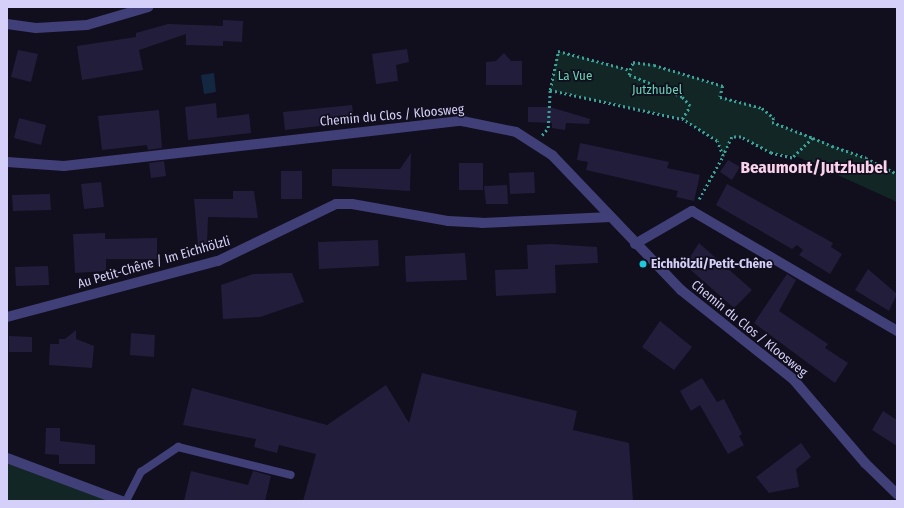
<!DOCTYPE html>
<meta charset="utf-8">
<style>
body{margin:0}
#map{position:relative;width:904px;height:508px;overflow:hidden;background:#110e1d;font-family:"Fira Sans Condensed",sans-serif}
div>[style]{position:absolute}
.green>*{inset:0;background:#122625}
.water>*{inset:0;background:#142741}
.building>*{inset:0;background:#231d3c}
.path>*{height:2.5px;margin-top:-1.25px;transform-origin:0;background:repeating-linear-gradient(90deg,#3ba29a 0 2px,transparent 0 5px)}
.service>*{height:8px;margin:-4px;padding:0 4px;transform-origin:4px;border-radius:4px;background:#403f77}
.minor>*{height:10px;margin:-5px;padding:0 5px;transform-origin:5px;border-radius:5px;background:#403f77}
.dots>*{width:11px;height:11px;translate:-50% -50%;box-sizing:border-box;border:2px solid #110e1d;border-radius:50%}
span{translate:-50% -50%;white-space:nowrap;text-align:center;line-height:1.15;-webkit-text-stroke:3.5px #110e1d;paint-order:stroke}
.park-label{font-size:13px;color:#66d0b3}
.street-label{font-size:13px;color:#d4d0f9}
.poi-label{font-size:13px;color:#d4d0f9;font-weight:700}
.left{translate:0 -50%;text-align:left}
.district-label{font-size:17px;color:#fad2ec;font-weight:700}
.frame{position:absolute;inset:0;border:8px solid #d4d0f9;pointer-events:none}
</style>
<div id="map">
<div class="green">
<i style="clip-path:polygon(558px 51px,630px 70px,633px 62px,654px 65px,723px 86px,720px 97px,762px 108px,774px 118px,772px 122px,866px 158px,897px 174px,897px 202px,796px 156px,771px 153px,741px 137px,732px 138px,723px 156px,717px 141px,682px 119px,550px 90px)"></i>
<i style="clip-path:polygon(7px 458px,122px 501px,7px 501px)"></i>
</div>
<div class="water">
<i style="clip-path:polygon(214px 73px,216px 92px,204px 94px,201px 75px)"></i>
</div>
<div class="building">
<i style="clip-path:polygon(223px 20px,243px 21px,242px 42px,223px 41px,223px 46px,186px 45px,186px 34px,139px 50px,143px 70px,82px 80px,77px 46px,136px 37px,136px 33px,168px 24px,223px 26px)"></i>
<i style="clip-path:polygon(407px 49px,409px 62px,396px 65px,398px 81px,376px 84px,372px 54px)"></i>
<i style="clip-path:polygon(18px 50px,38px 54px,31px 82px,11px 77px)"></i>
<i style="clip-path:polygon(504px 53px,511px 61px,522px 61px,522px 85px,486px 85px,486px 62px,496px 61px)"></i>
<i style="clip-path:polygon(216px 103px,217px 118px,249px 114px,251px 133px,188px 140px,185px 107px)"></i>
<i style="clip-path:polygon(352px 105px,354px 122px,285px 130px,283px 112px)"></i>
<i style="clip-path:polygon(528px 107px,550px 107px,590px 119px,589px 124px,566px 123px,565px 130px,552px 128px,552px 123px,528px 122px)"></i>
<i style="clip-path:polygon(159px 110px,162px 148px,148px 150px,147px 145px,102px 150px,98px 116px)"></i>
<i style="clip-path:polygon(19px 118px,46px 125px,41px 145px,14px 138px)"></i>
<i style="clip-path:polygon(580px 143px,669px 162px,667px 168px,700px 175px,694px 201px,676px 197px,678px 191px,586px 170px,588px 162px,577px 160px)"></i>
<i style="clip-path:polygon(411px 153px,410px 191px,332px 186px,332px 169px,400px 169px)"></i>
<i style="clip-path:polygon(728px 160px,740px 167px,732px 180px,720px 172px)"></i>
<i style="clip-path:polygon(164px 161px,166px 176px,151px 178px,149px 163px)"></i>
<i style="clip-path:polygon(459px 163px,483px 163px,483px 190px,459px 190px)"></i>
<i style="clip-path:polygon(281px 171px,302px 171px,302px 199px,281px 199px)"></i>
<i style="clip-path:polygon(534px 172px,535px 193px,510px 194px,509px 173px)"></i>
<i style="clip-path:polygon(101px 182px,104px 207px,84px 209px,81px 184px)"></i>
<i style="clip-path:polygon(727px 184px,833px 243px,831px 247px,842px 254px,830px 274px,799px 255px,803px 250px,797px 245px,792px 249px,716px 205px)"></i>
<i style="clip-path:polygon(507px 185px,508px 204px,486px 204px,484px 186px)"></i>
<i style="clip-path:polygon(233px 191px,254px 191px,258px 218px,208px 217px,207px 246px,198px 246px,194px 199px,233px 199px)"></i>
<i style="clip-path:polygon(50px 194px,51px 210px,13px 211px,12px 195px)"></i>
<i style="clip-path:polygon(105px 233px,105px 239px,157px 238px,157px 259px,106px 259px,106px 271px,75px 273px,73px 234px)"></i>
<i style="clip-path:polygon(378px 240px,379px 266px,319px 269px,318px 242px)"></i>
<i style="clip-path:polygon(699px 243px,752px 290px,734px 308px,685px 265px)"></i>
<i style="clip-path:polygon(551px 244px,597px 247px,598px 263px,555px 265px,556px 293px,496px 296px,495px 270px,528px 269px,527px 245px)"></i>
<i style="clip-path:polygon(465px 253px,467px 280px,406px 282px,405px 256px)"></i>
<i style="clip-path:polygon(48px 266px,49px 285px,16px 286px,15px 267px)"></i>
<i style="clip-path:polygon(868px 269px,897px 294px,889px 311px,855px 290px)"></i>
<i style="clip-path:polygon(292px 273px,304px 302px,260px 317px,223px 319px,221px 285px,253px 274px)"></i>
<i style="clip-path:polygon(787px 274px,796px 280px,779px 311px,828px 344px,825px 348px,848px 363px,835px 383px,754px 323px)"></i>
<i style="clip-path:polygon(660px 321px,692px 347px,674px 370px,642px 347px)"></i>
<i style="clip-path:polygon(76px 330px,76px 339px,94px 346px,92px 368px,49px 365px,50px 344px,59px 344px,59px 339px,65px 339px)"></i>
<i style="clip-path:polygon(131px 333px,155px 335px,154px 357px,130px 355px)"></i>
<i style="clip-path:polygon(9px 336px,32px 337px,32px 352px,9px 352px)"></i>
<i style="clip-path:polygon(422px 373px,577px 411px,573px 430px,629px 443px,633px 501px,303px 501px,316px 454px,279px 445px,277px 453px,254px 447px,256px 439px,183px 425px,192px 388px,327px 425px,386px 385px,409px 423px)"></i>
<i style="clip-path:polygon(702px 378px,717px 402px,724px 399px,742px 434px,739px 436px,744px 445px,728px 454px,700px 405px,691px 411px,680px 391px)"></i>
<i style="clip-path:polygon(883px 411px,897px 420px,897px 446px,872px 430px)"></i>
<i style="clip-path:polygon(46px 428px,60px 428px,60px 441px,95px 445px,95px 464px,59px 464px,59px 455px,45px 454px)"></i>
<i style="clip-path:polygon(801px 443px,811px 457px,796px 469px,799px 487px,769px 493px,756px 477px)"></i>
<i style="clip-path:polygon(191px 471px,248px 485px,253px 471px,271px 476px,265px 501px,184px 501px)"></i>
</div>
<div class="path">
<i style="left:550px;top:90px;width:40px;rotate:-78deg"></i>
<i style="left:558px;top:51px;width:74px;rotate:14.8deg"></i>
<i style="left:542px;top:135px;width:9px;rotate:-49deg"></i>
<i style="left:548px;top:128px;width:38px;rotate:-87deg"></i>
<i style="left:550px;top:90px;width:135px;rotate:12.4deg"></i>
<i style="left:813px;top:138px;width:29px;rotate:136deg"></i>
<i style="left:792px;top:158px;width:22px;rotate:-167deg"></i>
<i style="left:771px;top:153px;width:34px;rotate:-152deg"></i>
<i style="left:741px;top:137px;width:9px;rotate:180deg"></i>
<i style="left:732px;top:137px;width:21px;rotate:115deg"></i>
<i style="left:723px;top:156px;width:16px;rotate:-112deg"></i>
<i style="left:717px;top:141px;width:41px;rotate:-147.8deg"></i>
<i style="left:682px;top:119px;width:15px;rotate:-58deg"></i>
<i style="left:690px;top:106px;width:12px;rotate:-132deg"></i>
<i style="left:682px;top:97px;width:57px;rotate:-157.5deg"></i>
<i style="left:629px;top:75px;width:5px;rotate:-79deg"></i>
<i style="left:630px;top:70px;width:9px;rotate:-69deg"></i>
<i style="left:633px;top:62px;width:21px;rotate:8deg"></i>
<i style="left:654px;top:65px;width:72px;rotate:16.9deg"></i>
<i style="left:723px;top:86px;width:11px;rotate:105deg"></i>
<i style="left:720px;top:97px;width:43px;rotate:14.7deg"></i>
<i style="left:762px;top:108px;width:16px;rotate:40deg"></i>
<i style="left:774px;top:118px;width:4px;rotate:117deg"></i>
<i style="left:772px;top:122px;width:44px;rotate:21.3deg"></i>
<i style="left:813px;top:138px;width:21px;rotate:23deg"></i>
<i style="left:832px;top:146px;width:36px;rotate:19deg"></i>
<i style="left:866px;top:158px;width:35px;rotate:27deg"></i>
<i style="left:699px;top:199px;width:49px;rotate:-60.8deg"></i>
</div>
<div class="service">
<i style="left:126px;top:501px;width:33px;rotate:-63deg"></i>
<i style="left:141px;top:472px;width:45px;rotate:-34deg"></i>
<i style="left:178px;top:447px;width:116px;rotate:13.9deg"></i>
</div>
<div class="minor">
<i style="left:7px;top:24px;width:29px;rotate:8deg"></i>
<i style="left:36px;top:28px;width:51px;rotate:-3.4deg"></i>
<i style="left:87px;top:25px;width:64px;rotate:-16.4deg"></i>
<i style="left:7px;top:162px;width:57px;rotate:4deg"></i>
<i style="left:64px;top:166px;width:401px;rotate:-6.5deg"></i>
<i style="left:462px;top:121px;width:55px;rotate:11.5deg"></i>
<i style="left:516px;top:132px;width:43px;rotate:32.6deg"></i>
<i style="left:552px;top:155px;width:187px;rotate:46.3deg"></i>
<i style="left:681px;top:290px;width:143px;rotate:38.5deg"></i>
<i style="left:793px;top:379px;width:111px;rotate:49.4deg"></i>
<i style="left:865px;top:463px;width:45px;rotate:44.1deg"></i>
<i style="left:635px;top:244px;width:66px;rotate:-30.1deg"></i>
<i style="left:692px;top:211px;width:238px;rotate:30.3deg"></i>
<i style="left:7px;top:317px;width:218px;rotate:-14.9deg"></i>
<i style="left:218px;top:261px;width:131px;rotate:-25.8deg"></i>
<i style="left:336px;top:204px;width:16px"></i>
<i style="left:352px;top:204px;width:97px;rotate:10deg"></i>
<i style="left:448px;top:221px;width:34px;rotate:3deg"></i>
<i style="left:482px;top:223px;width:129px;rotate:-2.7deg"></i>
<i style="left:7px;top:458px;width:123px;rotate:20.5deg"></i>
</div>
<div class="dots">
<i style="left:643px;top:264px;background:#1bcbdb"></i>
</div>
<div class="park-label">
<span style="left:575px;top:76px">La Vue</span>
<span style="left:657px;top:90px">Jutzhubel</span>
</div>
<div class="street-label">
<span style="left:392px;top:116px;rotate:-5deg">Chemin du Clos / Kloosweg</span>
<span style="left:154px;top:263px;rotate:-16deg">Au Petit-Chêne / Im Eichhölzli</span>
<span style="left:749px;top:329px;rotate:39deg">Chemin du Clos / Kloosweg</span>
</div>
<div class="poi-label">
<span class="left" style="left:651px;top:264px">Eichhölzli/Petit-Chêne</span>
</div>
<div class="district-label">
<span style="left:814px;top:168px">Beaumont/Jutzhubel</span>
</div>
<div class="frame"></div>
</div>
